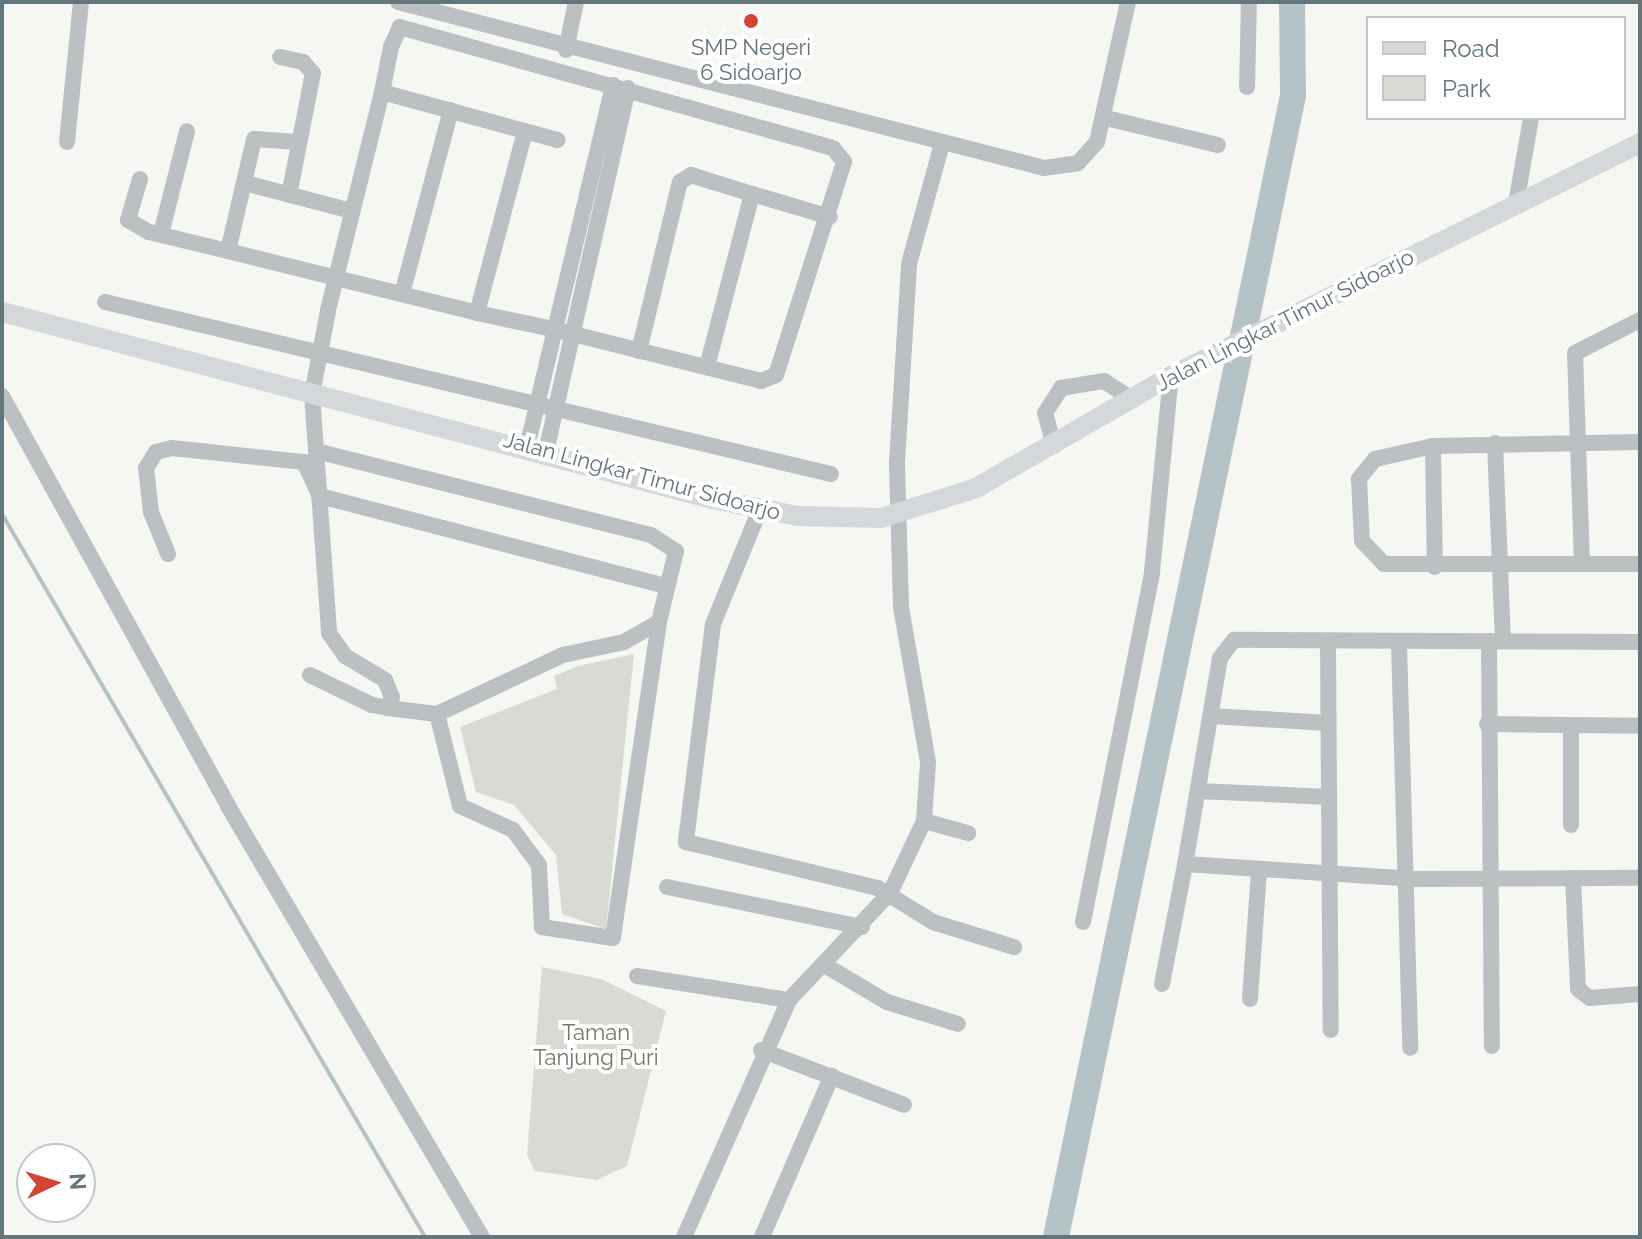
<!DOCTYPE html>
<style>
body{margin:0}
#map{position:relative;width:1642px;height:1239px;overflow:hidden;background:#f6f6f3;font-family:Raleway,sans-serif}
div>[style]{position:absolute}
.green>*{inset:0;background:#d7dbd3}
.stream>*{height:4px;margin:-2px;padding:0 2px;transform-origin:2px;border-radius:2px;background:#b6c3c6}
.river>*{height:26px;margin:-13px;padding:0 13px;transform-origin:13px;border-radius:13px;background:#b6c3c6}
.minor>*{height:16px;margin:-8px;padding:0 8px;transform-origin:8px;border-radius:8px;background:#bbc1c3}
.major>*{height:20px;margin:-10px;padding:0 10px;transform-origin:10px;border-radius:10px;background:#d4d8da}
.dots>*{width:22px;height:22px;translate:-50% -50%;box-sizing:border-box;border:4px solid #fff;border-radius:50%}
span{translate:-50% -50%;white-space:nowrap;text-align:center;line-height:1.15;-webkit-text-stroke:8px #fff;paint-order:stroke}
.poi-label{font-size:22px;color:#64757c}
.street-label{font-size:22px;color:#64757c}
.park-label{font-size:22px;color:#6d7a66}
.frame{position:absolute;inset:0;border:4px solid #64757c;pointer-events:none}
.legend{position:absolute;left:1366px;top:16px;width:260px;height:104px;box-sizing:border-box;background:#fff;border:2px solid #c1c8cb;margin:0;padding:10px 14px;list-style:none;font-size:24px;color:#64757c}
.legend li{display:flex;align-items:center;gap:16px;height:40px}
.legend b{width:40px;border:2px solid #c1c8cb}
.north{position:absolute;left:16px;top:1143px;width:80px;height:80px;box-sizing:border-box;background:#fff;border:2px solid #c1c8cb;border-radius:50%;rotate:86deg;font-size:22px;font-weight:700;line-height:32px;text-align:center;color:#64757c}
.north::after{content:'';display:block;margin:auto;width:28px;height:36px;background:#d44435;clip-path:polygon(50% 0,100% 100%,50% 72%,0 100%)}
</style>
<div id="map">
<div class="green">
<i style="clip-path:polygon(634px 654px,606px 929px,562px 914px,556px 855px,514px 805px,476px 792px,460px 727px,557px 689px,554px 676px,578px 666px)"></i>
<i style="clip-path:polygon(542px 967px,601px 979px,666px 1011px,627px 1166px,597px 1180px,535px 1171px,527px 1155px)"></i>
</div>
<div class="stream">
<i style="left:2px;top:514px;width:838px;rotate:59.67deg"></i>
</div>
<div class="river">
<i style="left:1056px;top:1237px;width:1165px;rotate:-78.27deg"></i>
<i style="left:1293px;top:96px;width:94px;rotate:-90.6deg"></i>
</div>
<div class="minor">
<i style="left:398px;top:2px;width:667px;rotate:14.41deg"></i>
<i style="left:1044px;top:168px;width:34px;rotate:-8deg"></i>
<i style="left:1078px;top:163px;width:28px;rotate:-48deg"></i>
<i style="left:1097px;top:142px;width:143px;rotate:-77.5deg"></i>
<i style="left:566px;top:50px;width:49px;rotate:-78.2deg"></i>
<i style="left:280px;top:57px;width:24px;rotate:12deg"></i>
<i style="left:303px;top:62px;width:15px;rotate:48deg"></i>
<i style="left:313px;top:73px;width:124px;rotate:101.1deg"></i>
<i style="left:1247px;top:87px;width:85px;rotate:-88.7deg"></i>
<i style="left:382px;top:92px;width:182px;rotate:15.3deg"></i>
<i style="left:1106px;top:118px;width:115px;rotate:13.6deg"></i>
<i style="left:67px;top:142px;width:141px;rotate:-84.3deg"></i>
<i style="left:140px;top:179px;width:43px;rotate:106.3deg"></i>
<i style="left:128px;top:220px;width:24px;rotate:30deg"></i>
<i style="left:149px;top:232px;width:81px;rotate:13.5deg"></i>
<i style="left:228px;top:251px;width:111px;rotate:14deg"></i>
<i style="left:336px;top:278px;width:145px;rotate:13.9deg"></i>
<i style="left:477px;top:313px;width:78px;rotate:11.9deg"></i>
<i style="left:553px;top:329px;width:214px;rotate:14deg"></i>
<i style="left:761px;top:381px;width:16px;rotate:-22deg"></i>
<i style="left:776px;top:375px;width:224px;rotate:-72.3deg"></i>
<i style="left:844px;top:162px;width:18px;rotate:-128deg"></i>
<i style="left:833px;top:148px;width:450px;rotate:-164.4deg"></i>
<i style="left:400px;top:27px;width:22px;rotate:114deg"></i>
<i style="left:391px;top:47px;width:46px;rotate:101.3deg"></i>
<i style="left:382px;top:92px;width:192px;rotate:103.9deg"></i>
<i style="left:336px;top:278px;width:34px;rotate:104deg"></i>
<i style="left:328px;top:311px;width:85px;rotate:100.9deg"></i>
<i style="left:312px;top:394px;width:240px;rotate:85.9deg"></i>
<i style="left:329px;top:633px;width:28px;rotate:55deg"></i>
<i style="left:345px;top:656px;width:47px;rotate:31deg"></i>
<i style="left:385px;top:680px;width:18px;rotate:68deg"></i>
<i style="left:392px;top:697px;width:12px;rotate:110deg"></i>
<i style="left:388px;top:708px;width:16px;rotate:-169deg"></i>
<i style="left:372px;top:705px;width:69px;rotate:-154.2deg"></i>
<i style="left:245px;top:183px;width:111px;rotate:14.7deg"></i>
<i style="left:752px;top:194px;width:81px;rotate:16.4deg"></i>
<i style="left:1516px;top:204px;width:87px;rotate:-80.1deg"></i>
<i style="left:161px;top:234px;width:106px;rotate:-75.8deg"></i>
<i style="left:228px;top:251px;width:115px;rotate:-76.9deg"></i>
<i style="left:254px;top:139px;width:44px;rotate:3.9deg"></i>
<i style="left:402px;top:294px;width:190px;rotate:-75.1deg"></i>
<i style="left:105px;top:302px;width:746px;rotate:13.33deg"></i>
<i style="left:477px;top:313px;width:188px;rotate:-75.2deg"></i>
<i style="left:639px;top:351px;width:174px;rotate:-76.4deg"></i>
<i style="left:680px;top:182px;width:13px;rotate:-32deg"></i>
<i style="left:691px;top:175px;width:64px;rotate:17.3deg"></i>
<i style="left:752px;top:194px;width:179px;rotate:104.6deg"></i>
<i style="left:2px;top:396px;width:468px;rotate:61.1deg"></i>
<i style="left:228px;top:806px;width:500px;rotate:59.49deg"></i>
<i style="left:1640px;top:442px;width:207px;rotate:178.9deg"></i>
<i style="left:1433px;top:446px;width:59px;rotate:167.4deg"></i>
<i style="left:1375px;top:459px;width:26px;rotate:129deg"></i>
<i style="left:1359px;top:479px;width:62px;rotate:87.2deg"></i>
<i style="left:1362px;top:541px;width:32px;rotate:46deg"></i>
<i style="left:1384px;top:564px;width:256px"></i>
<i style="left:1495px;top:443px;width:197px;rotate:87.7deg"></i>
<i style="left:1054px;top:446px;width:34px;rotate:-105deg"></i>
<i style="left:1045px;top:413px;width:30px;rotate:-57deg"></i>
<i style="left:1061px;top:388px;width:44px;rotate:-9.2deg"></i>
<i style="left:1104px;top:381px;width:33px;rotate:33deg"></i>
<i style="left:1433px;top:446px;width:121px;rotate:89.1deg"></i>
<i style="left:527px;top:447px;width:372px;rotate:-76.6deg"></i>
<i style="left:320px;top:452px;width:341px;rotate:14.1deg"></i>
<i style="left:651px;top:535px;width:30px;rotate:33deg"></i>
<i style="left:676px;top:551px;width:73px;rotate:103.5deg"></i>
<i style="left:659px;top:622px;width:319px;rotate:98.3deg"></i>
<i style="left:613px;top:938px;width:72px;rotate:-171.2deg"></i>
<i style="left:542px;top:927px;width:62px;rotate:-92.8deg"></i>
<i style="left:539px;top:865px;width:44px;rotate:-126.6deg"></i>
<i style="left:513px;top:830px;width:58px;rotate:-155.6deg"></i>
<i style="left:460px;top:806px;width:95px;rotate:-104deg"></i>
<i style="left:546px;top:452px;width:373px;rotate:-77.3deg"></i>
<i style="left:760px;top:509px;width:124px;rotate:112.2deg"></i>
<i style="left:713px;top:624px;width:220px;rotate:97.1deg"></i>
<i style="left:686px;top:842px;width:197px;rotate:13.5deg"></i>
<i style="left:878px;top:888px;width:65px;rotate:31.7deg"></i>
<i style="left:933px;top:922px;width:85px;rotate:17.2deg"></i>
<i style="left:168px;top:554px;width:45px;rotate:-112deg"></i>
<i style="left:151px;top:512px;width:44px;rotate:-96.5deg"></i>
<i style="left:146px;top:468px;width:19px;rotate:-58deg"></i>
<i style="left:156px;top:452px;width:16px;rotate:-14deg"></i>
<i style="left:172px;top:448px;width:133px;rotate:6.1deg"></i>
<i style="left:304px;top:462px;width:38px;rotate:65deg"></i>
<i style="left:320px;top:496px;width:358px;rotate:14.6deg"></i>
<i style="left:1582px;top:564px;width:211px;rotate:-91.9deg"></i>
<i style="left:1575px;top:353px;width:73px;rotate:-26.9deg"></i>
<i style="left:1489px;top:641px;width:405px;rotate:89.6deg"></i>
<i style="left:1640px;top:642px;width:406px;rotate:-179.7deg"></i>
<i style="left:1234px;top:640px;width:23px;rotate:128deg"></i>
<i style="left:1220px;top:658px;width:209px;rotate:99.6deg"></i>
<i style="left:1185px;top:864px;width:235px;rotate:3.7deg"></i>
<i style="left:1420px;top:879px;width:220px;rotate:-0.3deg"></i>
<i style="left:1399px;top:643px;width:405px;rotate:88.4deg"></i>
<i style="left:1328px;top:644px;width:386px;rotate:89.6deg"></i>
<i style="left:388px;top:708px;width:49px;rotate:7deg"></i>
<i style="left:437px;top:714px;width:139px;rotate:-25.1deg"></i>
<i style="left:563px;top:655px;width:62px;rotate:-12deg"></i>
<i style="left:624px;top:642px;width:40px;rotate:-29.7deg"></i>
<i style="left:1211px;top:716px;width:117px;rotate:3.4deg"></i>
<i style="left:1487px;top:724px;width:153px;rotate:0.7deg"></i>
<i style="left:1198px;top:791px;width:131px;rotate:2.6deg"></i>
<i style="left:924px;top:821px;width:46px;rotate:15.3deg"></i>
<i style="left:1571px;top:825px;width:100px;rotate:-90deg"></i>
<i style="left:1573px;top:878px;width:111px;rotate:87.4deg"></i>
<i style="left:1578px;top:989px;width:15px;rotate:37deg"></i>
<i style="left:1590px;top:998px;width:50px;rotate:-4.6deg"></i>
<i style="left:667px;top:887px;width:199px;rotate:11.6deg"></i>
<i style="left:1083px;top:922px;width:357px;rotate:-78.8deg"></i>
<i style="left:1152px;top:572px;width:197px;rotate:-84.5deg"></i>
<i style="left:823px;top:964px;width:74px;rotate:30.7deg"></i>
<i style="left:887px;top:1002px;width:74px;rotate:17.2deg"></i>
<i style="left:637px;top:976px;width:154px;rotate:9deg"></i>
<i style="left:1162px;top:984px;width:122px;rotate:-79.1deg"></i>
<i style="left:1250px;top:999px;width:130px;rotate:-86deg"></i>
<i style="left:761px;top:1050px;width:153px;rotate:21deg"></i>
<i style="left:684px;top:1237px;width:259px;rotate:-66.1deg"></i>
<i style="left:789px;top:1000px;width:147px;rotate:-46.7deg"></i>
<i style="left:890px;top:893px;width:80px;rotate:-64.7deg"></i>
<i style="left:924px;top:821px;width:59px;rotate:-86.1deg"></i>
<i style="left:928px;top:762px;width:157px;rotate:-99.9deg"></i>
<i style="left:901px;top:607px;width:145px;rotate:-91.6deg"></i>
<i style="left:897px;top:462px;width:198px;rotate:-86.5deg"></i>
<i style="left:909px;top:264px;width:121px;rotate:-74.7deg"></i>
<i style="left:762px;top:1237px;width:176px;rotate:-66.6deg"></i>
</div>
<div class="major">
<i style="left:2px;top:312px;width:735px;rotate:14.74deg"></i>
<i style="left:713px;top:499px;width:86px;rotate:11.4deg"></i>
<i style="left:797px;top:516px;width:84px;rotate:1.4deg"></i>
<i style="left:881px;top:518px;width:100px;rotate:-17.5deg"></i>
<i style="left:976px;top:488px;width:225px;rotate:-29.9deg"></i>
<i style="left:1171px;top:376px;width:524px;rotate:-26.42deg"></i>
</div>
<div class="dots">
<i style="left:751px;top:21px;background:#d44435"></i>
</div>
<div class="poi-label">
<span style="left:751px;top:60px">SMP Negeri<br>6 Sidoarjo</span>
</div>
<div class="street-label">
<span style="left:1285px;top:320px;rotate:-27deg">Jalan Lingkar Timur Sidoarjo</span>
<span style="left:642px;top:476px;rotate:15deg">Jalan Lingkar Timur Sidoarjo</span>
</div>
<div class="park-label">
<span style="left:596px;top:1045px">Taman<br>Tanjung Puri</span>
</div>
<div class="frame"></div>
<ul class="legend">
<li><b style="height:10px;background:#d4d8da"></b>Road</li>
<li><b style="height:22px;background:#d7dbd3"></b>Park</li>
</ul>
<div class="north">N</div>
</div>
